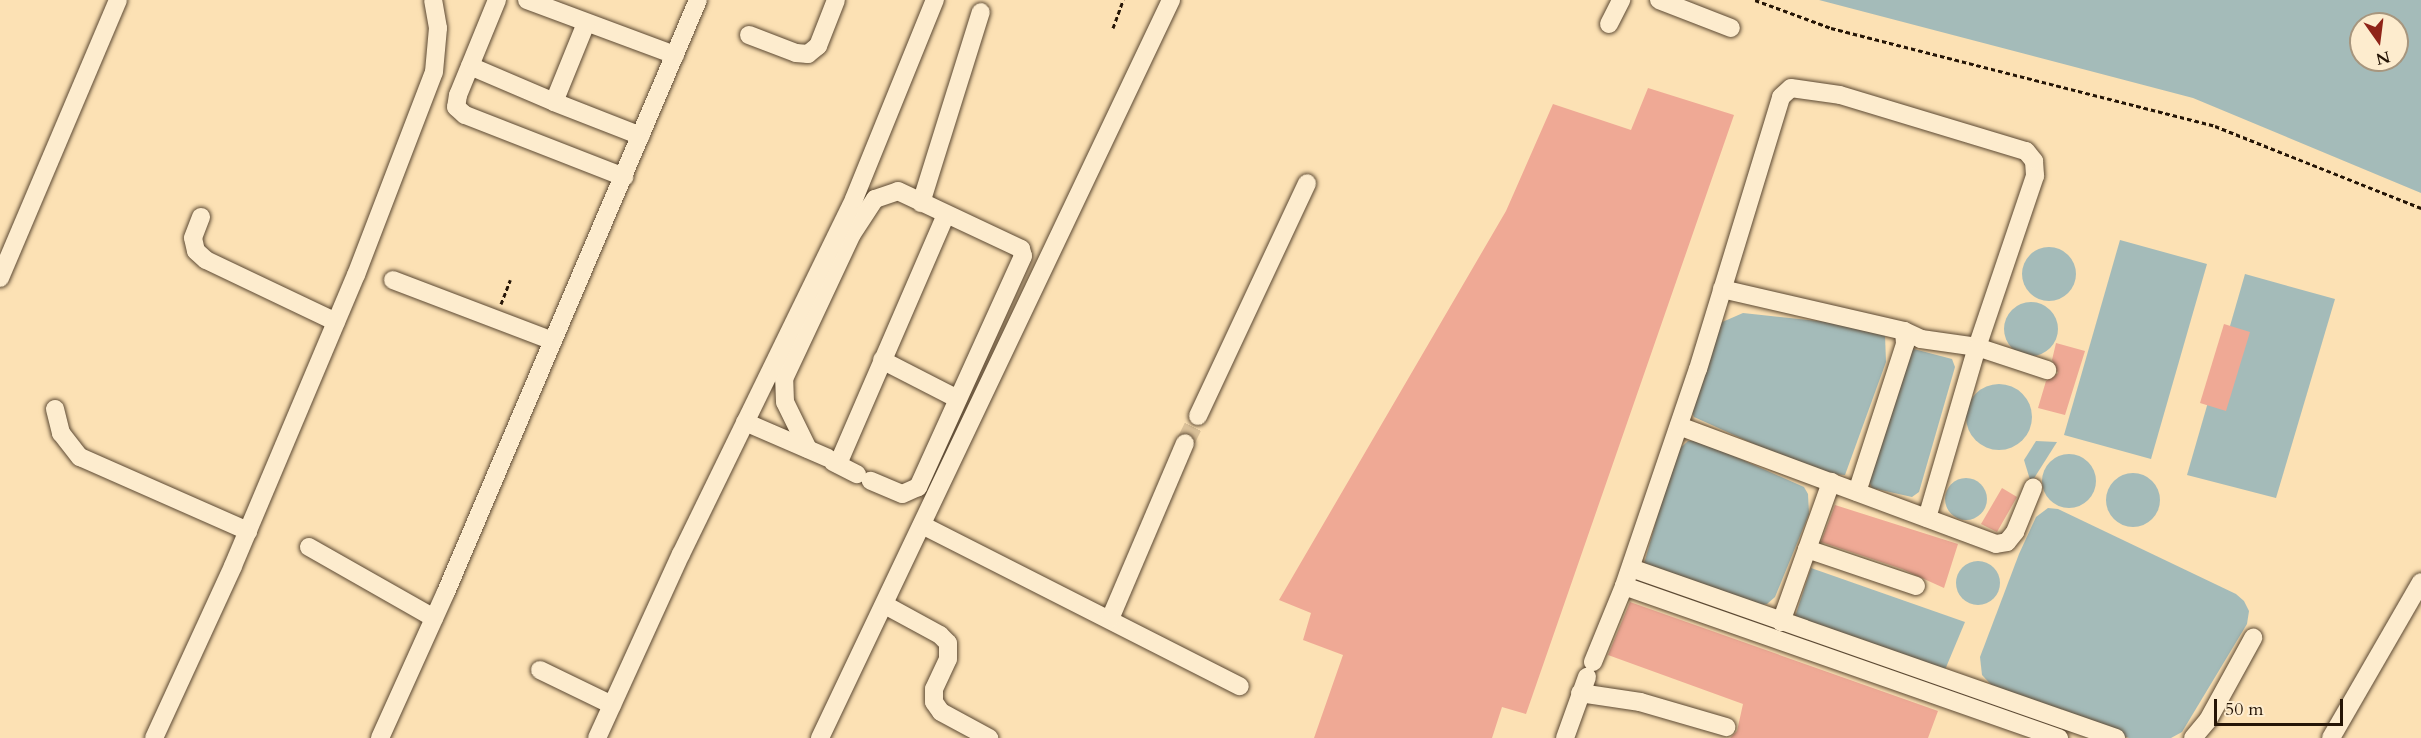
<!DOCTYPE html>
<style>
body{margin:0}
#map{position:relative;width:2421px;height:738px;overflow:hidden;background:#fce1b4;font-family:Cardo,serif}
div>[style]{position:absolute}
.water>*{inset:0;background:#a4bbb9}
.round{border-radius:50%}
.building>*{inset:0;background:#efa995}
.minor-tunnel>*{height:18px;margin-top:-9px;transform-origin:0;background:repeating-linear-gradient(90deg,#dcc29a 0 18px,transparent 0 27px)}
.path>*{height:3px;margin-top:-1.5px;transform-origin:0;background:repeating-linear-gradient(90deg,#251506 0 4.5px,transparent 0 7.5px)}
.roads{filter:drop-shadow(0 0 2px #5b4832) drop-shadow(0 0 2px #5b4832)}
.minor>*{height:18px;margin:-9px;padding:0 9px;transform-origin:9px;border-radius:9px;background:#fdecce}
span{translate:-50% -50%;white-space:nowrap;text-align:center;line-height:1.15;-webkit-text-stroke:6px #fdecce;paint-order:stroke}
.north{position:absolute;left:2349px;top:12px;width:60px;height:60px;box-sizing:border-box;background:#fdecce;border:2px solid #a7967e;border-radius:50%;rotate:166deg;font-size:16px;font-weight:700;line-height:24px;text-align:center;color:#251506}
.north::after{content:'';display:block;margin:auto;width:21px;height:27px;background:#8f2418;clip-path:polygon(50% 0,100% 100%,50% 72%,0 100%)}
.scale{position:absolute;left:2214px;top:699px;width:129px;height:27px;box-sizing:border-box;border:3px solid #251506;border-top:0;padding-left:8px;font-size:18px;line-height:21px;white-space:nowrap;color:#251506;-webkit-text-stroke:4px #fdecce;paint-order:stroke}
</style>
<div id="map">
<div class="water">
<i style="clip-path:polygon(evenodd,1819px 0,2421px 0,2421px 193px,2193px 98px,1819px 0,2361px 24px,2397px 24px,2397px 60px,2361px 60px,2361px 24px)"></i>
<i style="clip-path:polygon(2120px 240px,2207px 264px,2151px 459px,2064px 435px)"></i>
<i class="round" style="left:2022px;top:247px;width:54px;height:54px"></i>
<i style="clip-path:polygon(2245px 274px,2335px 299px,2276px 498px,2187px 475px)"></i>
<i class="round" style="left:2004px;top:302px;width:54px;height:54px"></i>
<i style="clip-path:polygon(1743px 313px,1874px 327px,1885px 335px,1886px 362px,1845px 475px,1818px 473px,1694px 417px,1690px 408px,1720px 323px)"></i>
<i style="clip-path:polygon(1910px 348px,1952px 359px,1955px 367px,1919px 492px,1912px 497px,1872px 488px,1867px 476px)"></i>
<i class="round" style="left:1966px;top:384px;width:66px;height:66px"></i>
<i style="clip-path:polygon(1688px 441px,1700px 441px,1804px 487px,1808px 494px,1809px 514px,1775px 597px,1767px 604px,1756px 606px,1644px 564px,1675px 453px)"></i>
<i style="clip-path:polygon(2036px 441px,2057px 442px,2031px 483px,2024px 460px)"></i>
<i class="round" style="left:2042px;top:454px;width:54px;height:54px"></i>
<i class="round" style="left:2106px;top:473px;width:54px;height:54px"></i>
<i class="round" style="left:1945px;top:478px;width:42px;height:42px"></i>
<i style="clip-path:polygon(2048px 508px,2058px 509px,2236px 594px,2244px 601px,2249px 611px,2247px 624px,2182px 732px,2171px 738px,2129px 738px,1999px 693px,1982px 675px,1980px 657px,2019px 554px,2036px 517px)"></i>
<i class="round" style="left:1956px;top:561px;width:44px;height:44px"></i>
<i style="clip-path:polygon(1811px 568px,1965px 622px,1942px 677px,1793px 623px)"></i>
</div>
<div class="building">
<i style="clip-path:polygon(1648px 88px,1734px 115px,1526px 714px,1502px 707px,1492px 738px,1314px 738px,1343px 655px,1303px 640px,1311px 613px,1279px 600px,1506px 211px,1553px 104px,1631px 130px)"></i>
<i style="clip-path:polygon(2224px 324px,2250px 332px,2226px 411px,2200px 403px)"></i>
<i style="clip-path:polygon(2056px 343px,2085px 351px,2065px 415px,2038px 408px,2046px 381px,2058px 373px,2052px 360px)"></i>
<i style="clip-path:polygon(2002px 488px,2017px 497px,1997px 532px,1981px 524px)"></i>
<i style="clip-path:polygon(1835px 505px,1958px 544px,1944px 588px,1902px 569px,1821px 542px)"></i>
<i style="clip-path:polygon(1630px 602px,1938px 711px,1928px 738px,1730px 738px,1737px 731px,1743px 704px,1608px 655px)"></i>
</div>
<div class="minor-tunnel">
<i style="left:1185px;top:443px;width:30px;rotate:-64deg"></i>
</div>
<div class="path">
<i style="left:1755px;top:0;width:81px;rotate:20.2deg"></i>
<i style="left:1831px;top:28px;width:396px;rotate:14.3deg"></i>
<i style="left:2215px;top:126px;width:222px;rotate:21.7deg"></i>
<i style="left:1113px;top:28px;width:30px;rotate:-70deg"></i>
<i style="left:501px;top:304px;width:26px;rotate:-69deg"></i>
</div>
<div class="roads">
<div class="minor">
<i style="left:497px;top:0;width:103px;rotate:112.3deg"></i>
<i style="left:458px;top:95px;width:12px;rotate:99deg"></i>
<i style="left:456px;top:107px;width:12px;rotate:42deg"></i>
<i style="left:465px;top:115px;width:171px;rotate:21.3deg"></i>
<i style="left:527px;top:0;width:158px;rotate:20.4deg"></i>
<i style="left:1659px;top:0;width:77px;rotate:21.3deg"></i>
<i style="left:1609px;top:24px;width:27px;rotate:-63deg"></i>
<i style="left:749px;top:35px;width:50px;rotate:21deg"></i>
<i style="left:796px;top:53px;width:12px;rotate:5deg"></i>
<i style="left:808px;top:54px;width:13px;rotate:-39deg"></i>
<i style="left:818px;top:46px;width:49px;rotate:-68.6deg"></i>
<i style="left:470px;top:66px;width:91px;rotate:23.2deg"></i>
<i style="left:554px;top:102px;width:85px;rotate:-67.9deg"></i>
<i style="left:554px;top:102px;width:93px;rotate:21.3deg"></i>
<i style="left:921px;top:203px;width:200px;rotate:-72.6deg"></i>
<i style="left:201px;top:217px;width:22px;rotate:111deg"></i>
<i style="left:193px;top:238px;width:13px;rotate:77deg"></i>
<i style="left:196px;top:251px;width:13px;rotate:42deg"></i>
<i style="left:206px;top:260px;width:144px;rotate:25.5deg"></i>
<i style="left:0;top:278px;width:302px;rotate:-67deg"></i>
<i style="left:393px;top:280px;width:171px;rotate:20.9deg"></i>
<i style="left:1722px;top:289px;width:187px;rotate:13deg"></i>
<i style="left:882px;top:360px;width:85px;rotate:27.2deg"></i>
<i style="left:55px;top:409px;width:25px;rotate:76deg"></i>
<i style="left:61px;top:433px;width:31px;rotate:52deg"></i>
<i style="left:80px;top:457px;width:184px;rotate:23.8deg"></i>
<i style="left:1198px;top:416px;width:257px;rotate:-64.9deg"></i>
<i style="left:745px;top:422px;width:90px;rotate:23.4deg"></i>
<i style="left:1679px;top:426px;width:338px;rotate:20.4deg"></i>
<i style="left:1996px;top:544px;width:11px;rotate:-10deg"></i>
<i style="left:2007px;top:542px;width:13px;rotate:-51deg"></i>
<i style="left:2015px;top:532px;width:48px;rotate:-67.8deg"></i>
<i style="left:808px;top:449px;width:52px;rotate:-116.1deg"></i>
<i style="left:785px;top:402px;width:23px;rotate:-92deg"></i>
<i style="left:784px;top:379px;width:160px;rotate:-64.9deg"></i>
<i style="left:852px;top:234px;width:42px;rotate:-56.7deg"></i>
<i style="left:875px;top:199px;width:24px;rotate:-19deg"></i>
<i style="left:898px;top:191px;width:136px;rotate:25.2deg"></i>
<i style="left:1021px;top:249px;width:7px;rotate:74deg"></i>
<i style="left:1023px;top:256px;width:254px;rotate:114.4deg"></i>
<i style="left:918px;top:487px;width:17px;rotate:156deg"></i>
<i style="left:902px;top:494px;width:34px;rotate:-157deg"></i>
<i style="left:833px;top:462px;width:27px;rotate:27deg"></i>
<i style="left:838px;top:464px;width:271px;rotate:-66.6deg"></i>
<i style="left:1857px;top:492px;width:156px;rotate:-72deg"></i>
<i style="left:1905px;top:344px;width:13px;rotate:-94deg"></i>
<i style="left:1904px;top:331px;width:19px;rotate:25deg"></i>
<i style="left:1921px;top:339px;width:57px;rotate:8.1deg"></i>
<i style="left:1977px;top:347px;width:74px;rotate:18.2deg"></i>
<i style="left:924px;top:526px;width:354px;rotate:26.9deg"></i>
<i style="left:309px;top:547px;width:144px;rotate:29.6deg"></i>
<i style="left:1807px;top:549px;width:115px;rotate:18.7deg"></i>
<i style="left:1631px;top:568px;width:514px;rotate:19.32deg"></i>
<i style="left:1624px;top:586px;width:229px;rotate:-71.2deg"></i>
<i style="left:1698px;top:369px;width:284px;rotate:-73deg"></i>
<i style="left:1781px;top:97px;width:13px;rotate:-42deg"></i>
<i style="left:1791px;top:88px;width:49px;rotate:8.1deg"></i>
<i style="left:1840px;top:95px;width:194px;rotate:16.8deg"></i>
<i style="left:2026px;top:151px;width:13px;rotate:51deg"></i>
<i style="left:2034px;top:161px;width:15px;rotate:86deg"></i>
<i style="left:2035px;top:176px;width:181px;rotate:108.7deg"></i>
<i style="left:1977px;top:347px;width:178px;rotate:106.3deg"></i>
<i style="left:885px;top:605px;width:63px;rotate:28.6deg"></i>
<i style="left:940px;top:635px;width:11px;rotate:45deg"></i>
<i style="left:948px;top:643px;width:16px;rotate:90deg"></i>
<i style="left:948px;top:659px;width:33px;rotate:115deg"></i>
<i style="left:934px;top:689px;width:13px;rotate:90deg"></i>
<i style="left:934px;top:702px;width:12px;rotate:55deg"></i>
<i style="left:941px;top:712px;width:55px;rotate:28.4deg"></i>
<i style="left:1110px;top:619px;width:191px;rotate:-66.9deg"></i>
<i style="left:1781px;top:622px;width:149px;rotate:-70.3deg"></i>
<i style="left:1593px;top:662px;width:82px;rotate:-67.8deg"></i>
<i style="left:1624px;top:586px;width:461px;rotate:19.3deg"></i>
<i style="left:540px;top:670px;width:80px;rotate:25.9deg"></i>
<i style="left:1580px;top:693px;width:61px;rotate:8.5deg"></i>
<i style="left:1640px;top:702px;width:90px;rotate:16.2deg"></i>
<i style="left:154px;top:738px;width:189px;rotate:-65.3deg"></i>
<i style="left:233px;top:566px;width:316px;rotate:-67.1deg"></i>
<i style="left:356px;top:275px;width:217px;rotate:-69deg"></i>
<i style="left:434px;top:72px;width:44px;rotate:-84.8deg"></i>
<i style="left:438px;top:28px;width:28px;rotate:-100deg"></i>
<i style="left:380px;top:738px;width:160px;rotate:-65.7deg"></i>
<i style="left:446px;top:592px;width:643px;rotate:-66.94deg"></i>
<i style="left:597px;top:738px;width:202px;rotate:-65.5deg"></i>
<i style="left:681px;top:554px;width:395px;rotate:-64deg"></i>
<i style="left:854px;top:199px;width:215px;rotate:-67.9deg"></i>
<i style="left:820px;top:738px;width:817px;rotate:-64.56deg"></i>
<i style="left:1565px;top:738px;width:65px;rotate:-70.2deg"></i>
<i style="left:2193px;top:738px;width:23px;rotate:-50deg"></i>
<i style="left:2208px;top:720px;width:94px;rotate:-61.2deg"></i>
<i style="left:2331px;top:738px;width:180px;rotate:-60deg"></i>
</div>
</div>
<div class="north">N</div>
<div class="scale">50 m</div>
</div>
